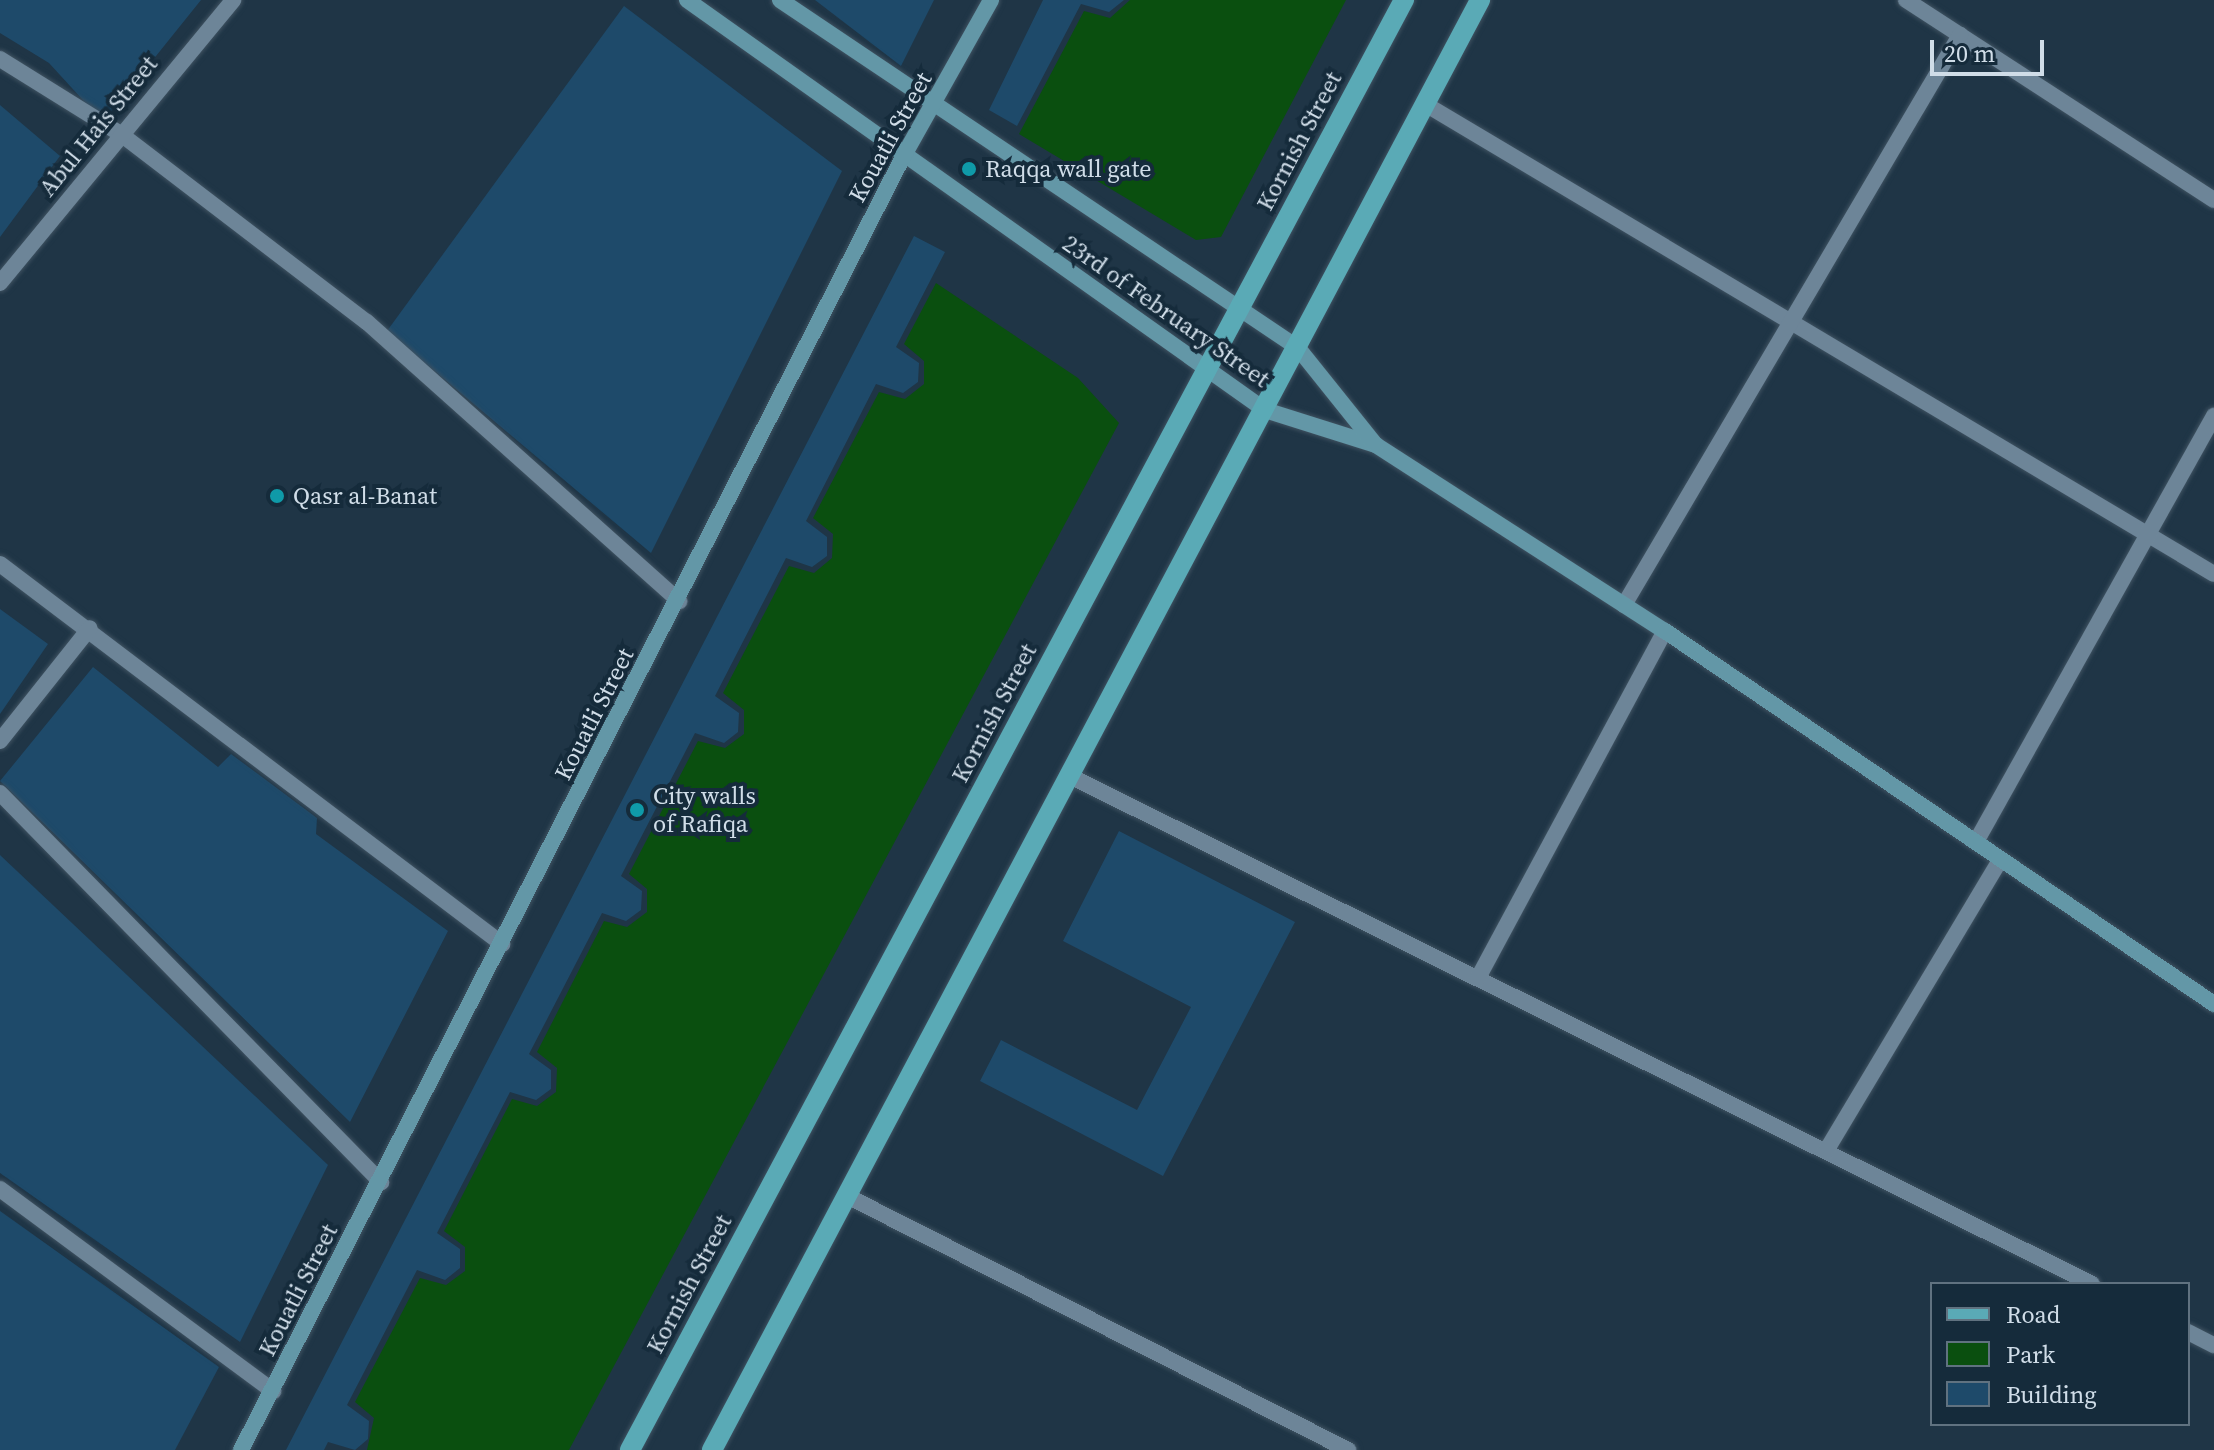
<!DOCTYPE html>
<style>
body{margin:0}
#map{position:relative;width:2214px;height:1450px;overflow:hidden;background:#1f3546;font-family:"Source Serif 4",serif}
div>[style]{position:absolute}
.green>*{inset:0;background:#0a4f0f}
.building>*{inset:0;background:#1e4a6a}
.roads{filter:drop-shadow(0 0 2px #3f5261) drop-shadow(0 0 2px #3f5261)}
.street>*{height:16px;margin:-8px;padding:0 8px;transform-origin:8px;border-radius:8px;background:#6d8598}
.secondary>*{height:16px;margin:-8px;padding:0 8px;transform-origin:8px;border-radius:8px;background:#6397a7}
.primary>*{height:20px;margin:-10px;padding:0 10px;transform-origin:10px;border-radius:10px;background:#5aaab6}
.dots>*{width:22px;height:22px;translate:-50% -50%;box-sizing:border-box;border:4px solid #152b3b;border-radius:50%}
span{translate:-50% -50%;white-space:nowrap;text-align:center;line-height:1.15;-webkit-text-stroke:8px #152b3b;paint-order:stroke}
.street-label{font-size:24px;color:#d0dde8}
.poi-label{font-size:24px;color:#d0dde8}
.left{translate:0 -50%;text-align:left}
.legend{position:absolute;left:1930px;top:1282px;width:260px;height:144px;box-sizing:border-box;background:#152b3b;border:2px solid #607280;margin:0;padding:10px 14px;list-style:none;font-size:24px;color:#d0dde8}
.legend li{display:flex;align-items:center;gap:16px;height:40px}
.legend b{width:40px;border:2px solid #607280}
.scale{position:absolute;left:1930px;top:40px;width:114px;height:36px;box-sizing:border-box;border:4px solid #d0dde8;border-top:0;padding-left:10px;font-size:24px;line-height:28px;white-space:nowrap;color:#d0dde8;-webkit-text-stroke:6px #152b3b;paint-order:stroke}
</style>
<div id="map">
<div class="green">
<i style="clip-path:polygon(1130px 0,1346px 0,1221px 237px,1196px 240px,1019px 134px,1084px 11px,1110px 18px)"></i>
<i style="clip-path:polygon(936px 283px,1078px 378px,1119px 423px,569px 1450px,367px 1450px,374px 1418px,355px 1402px,420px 1278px,446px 1285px,465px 1271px,465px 1247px,444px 1231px,512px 1099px,537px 1106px,556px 1092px,557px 1068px,537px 1052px,604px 921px,627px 927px,647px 912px,647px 889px,629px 874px,698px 741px,725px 748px,744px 734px,744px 710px,723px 693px,789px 566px,814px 573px,832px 558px,833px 534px,813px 518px,879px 392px,905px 399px,924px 384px,924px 361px,904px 344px)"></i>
</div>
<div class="building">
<i style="clip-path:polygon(0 0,201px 0,103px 122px,49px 63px,0 33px)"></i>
<i style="clip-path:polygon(815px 0,934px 0,901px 66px)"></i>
<i style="clip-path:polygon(1043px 0,1124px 0,1109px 12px,1081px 4px,1017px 126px,989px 110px)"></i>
<i style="clip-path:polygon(624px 6px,842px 171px,651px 553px,387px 331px)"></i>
<i style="clip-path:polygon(0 105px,60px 156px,0 237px)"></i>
<i style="clip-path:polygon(914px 236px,945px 252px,896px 347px,919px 363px,918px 382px,903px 393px,876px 384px,806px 521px,827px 537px,827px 556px,812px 567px,786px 558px,715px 696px,739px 713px,738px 732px,724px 743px,695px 733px,621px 876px,642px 891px,641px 910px,626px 921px,602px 913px,529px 1054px,551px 1070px,551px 1089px,536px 1100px,510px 1092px,437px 1233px,460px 1249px,460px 1268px,445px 1280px,417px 1270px,347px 1405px,369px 1421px,368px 1439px,355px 1450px,328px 1442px,324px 1450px,286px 1450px)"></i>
<i style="clip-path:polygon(0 609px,48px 644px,0 714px)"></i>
<i style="clip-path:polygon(93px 667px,218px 767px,231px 754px,317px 818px,316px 834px,448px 931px,350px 1122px,0 781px)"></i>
<i style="clip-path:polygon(1119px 831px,1295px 922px,1163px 1176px,980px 1081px,1001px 1040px,1137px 1110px,1191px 1007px,1063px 941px)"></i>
<i style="clip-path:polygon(0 855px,328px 1165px,240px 1342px,0 1173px)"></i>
<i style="clip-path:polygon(0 1211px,219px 1367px,175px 1450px,0 1450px)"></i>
</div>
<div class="roads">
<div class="street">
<i style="left:1906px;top:0;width:367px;rotate:33deg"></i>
<i style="left:0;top:59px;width:144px;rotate:31.9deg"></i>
<i style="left:122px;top:135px;width:308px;rotate:37.4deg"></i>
<i style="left:367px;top:322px;width:419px;rotate:41.8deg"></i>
<i style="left:1425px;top:104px;width:918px;rotate:30.78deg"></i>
<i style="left:0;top:283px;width:367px;rotate:-50.5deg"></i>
<i style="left:0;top:564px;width:630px;rotate:37.12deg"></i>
<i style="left:1624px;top:605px;width:662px;rotate:-59.48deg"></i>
<i style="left:0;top:741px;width:144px;rotate:-51.5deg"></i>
<i style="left:1070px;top:776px;width:1141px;rotate:26.43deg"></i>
<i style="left:0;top:793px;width:545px;rotate:45.6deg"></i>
<i style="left:1977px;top:840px;width:486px;rotate:-60.8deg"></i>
<i style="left:1478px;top:978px;width:394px;rotate:-61.7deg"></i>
<i style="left:1826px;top:1151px;width:340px;rotate:-59.1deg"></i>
<i style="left:0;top:1189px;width:340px;rotate:36.5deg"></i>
<i style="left:847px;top:1196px;width:562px;rotate:26.88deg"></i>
<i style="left:2188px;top:1332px;width:29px;rotate:27deg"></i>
</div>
<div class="secondary">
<i style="left:687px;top:0;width:709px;rotate:35.35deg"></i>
<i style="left:1265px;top:410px;width:116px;rotate:17.5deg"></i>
<i style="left:1376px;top:445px;width:344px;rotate:32.8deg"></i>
<i style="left:1665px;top:631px;width:664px;rotate:34.19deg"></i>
<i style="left:780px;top:0;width:624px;rotate:33.89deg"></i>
<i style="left:1298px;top:348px;width:123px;rotate:51.3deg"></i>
<i style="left:241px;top:1450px;width:1453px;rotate:-62.89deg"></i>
<i style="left:903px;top:157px;width:180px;rotate:-60.7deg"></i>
</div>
<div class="primary">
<i style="left:630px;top:1450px;width:1644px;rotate:-61.91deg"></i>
<i style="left:712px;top:1450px;width:1641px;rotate:-62.09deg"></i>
</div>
</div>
<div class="dots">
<i style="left:969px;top:169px;background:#0f9aa8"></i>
<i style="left:277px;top:496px;background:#0f9aa8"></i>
<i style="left:637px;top:810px;background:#0f9aa8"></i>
</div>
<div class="street-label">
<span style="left:98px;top:126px;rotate:-51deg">Abul Hais Street</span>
<span style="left:890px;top:137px;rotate:-61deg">Kouatli Street</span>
<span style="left:1299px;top:141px;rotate:-62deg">Kornish Street</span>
<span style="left:1166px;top:311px;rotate:35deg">23rd of February Street</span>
<span style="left:994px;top:713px;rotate:-62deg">Kornish Street</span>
<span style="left:594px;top:714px;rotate:-63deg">Kouatli Street</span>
<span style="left:689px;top:1284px;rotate:-62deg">Kornish Street</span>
<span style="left:298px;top:1290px;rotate:-63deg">Kouatli Street</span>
</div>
<div class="poi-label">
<span class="left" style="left:985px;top:169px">Raqqa wall gate</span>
<span class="left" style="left:293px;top:496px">Qasr al-Banat</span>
<span class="left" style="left:653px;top:810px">City walls<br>of Rafiqa</span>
</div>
<ul class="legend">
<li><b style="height:10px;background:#5aaab6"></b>Road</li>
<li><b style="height:22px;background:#0a4f0f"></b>Park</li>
<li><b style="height:22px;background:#1e4a6a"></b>Building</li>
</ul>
<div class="scale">20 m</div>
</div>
